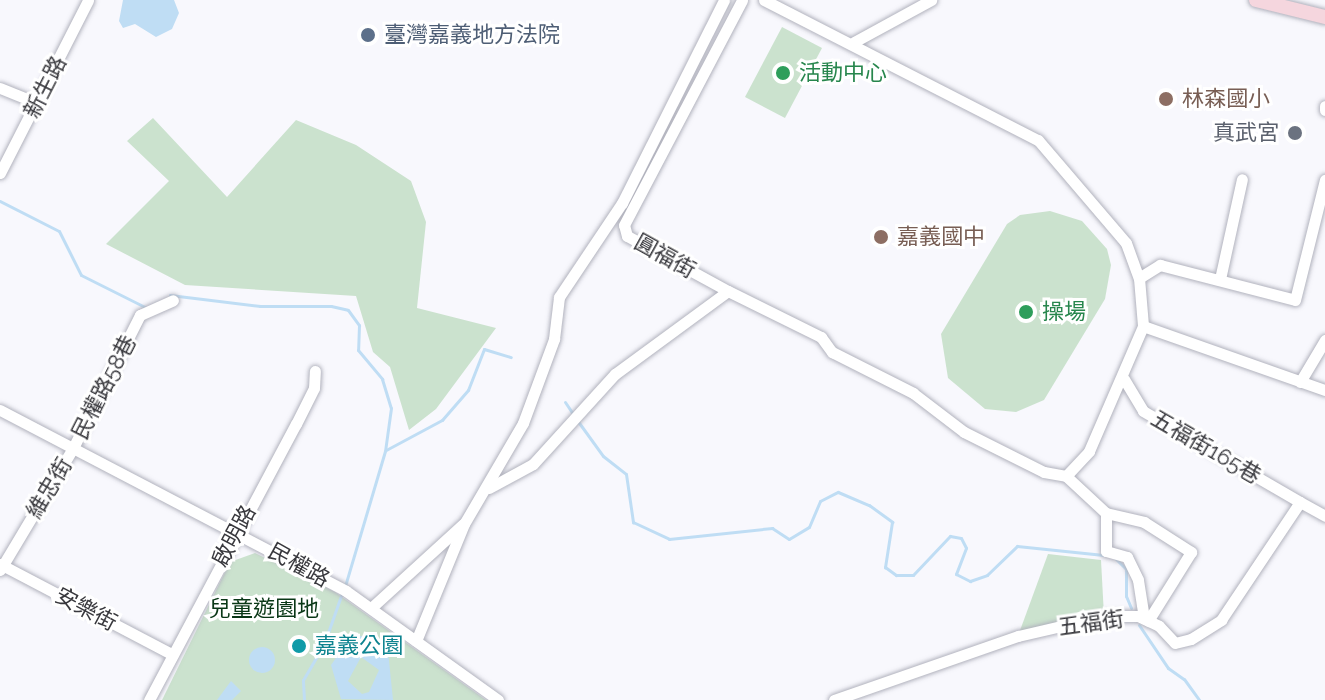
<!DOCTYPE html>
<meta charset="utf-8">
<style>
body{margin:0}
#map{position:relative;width:1325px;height:700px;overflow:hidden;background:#f8f8fd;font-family:Raleway,"Noto Sans TC",sans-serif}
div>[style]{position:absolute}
.green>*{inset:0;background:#cbe2ce}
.water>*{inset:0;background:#bfddf4}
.round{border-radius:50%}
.stream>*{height:3px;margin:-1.5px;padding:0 1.5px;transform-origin:1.5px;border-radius:1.5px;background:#bfddf4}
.roads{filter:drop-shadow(0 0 2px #b1b2bd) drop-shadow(0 0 2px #b1b2bd)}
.minor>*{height:11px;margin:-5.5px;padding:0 5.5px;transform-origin:5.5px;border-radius:5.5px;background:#fff}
.major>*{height:14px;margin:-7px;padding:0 7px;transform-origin:7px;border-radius:7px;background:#f5d6de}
.dots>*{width:22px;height:22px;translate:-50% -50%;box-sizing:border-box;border:4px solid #fff;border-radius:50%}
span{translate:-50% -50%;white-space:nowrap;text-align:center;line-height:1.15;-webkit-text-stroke:6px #fff;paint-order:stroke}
.service-label{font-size:22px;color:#4e5e75}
.left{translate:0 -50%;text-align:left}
.leisure-label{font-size:22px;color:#27864d}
.street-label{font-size:22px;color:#38383d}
.education-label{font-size:22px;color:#785e54}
.worship-label{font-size:22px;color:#5b616d}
.right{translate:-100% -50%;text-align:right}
.park-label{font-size:22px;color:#093716}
.culture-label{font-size:22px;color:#0d838f}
</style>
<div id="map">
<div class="green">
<i style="clip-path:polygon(782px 27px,822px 48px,785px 118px,745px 97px)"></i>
<i style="clip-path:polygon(153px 118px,227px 197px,296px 120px,356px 145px,411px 181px,426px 222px,417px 308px,496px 328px,436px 409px,409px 430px,390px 367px,373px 352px,356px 296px,185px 285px,106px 244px,169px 181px,127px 141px)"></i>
<i style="clip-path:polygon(1050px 211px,1082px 221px,1107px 249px,1111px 265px,1105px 299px,1044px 400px,1016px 412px,985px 409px,948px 378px,941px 334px,1007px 224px,1020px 215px)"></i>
<i style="clip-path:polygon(255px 553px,335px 592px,486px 700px,162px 700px,230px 562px)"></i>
<i style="clip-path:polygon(1048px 554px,1101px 560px,1104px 616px,1018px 636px)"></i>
</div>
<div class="water">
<i style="clip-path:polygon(123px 0,174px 0,179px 13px,172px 29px,156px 37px,135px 24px,123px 28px,119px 21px)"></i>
<i style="clip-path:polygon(evenodd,359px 636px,373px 637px,388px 651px,393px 700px,341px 699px,331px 665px,346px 644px,359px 636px,361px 657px,379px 670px,369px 692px,362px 694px,348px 681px,361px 657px)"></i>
<i class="round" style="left:249px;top:647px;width:26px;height:26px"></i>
<i style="clip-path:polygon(231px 681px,241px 691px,232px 700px,217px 700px)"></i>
</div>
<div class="stream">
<i style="left:0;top:201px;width:66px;rotate:27deg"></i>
<i style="left:59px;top:231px;width:49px;rotate:63.4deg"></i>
<i style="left:81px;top:275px;width:72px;rotate:26.6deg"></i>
<i style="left:170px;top:295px;width:91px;rotate:7deg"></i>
<i style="left:260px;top:306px;width:71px"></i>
<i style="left:331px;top:306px;width:17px;rotate:13deg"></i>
<i style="left:348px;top:310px;width:19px;rotate:54deg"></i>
<i style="left:359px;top:325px;width:25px;rotate:92deg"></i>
<i style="left:358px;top:350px;width:38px;rotate:50deg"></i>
<i style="left:382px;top:379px;width:30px;rotate:73deg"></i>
<i style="left:391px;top:408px;width:43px;rotate:97.9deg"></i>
<i style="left:385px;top:451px;width:141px;rotate:106.5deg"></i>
<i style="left:565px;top:402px;width:14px;rotate:56deg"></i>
<i style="left:577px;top:420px;width:44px;rotate:54.2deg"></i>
<i style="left:603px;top:456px;width:29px;rotate:38deg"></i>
<i style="left:626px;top:474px;width:49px;rotate:81.7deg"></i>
<i style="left:633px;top:522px;width:40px;rotate:25deg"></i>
<i style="left:669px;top:539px;width:104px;rotate:-6.1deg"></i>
<i style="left:772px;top:528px;width:20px;rotate:33deg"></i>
<i style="left:789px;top:539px;width:23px;rotate:-31deg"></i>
<i style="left:809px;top:527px;width:28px;rotate:-67deg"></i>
<i style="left:820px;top:501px;width:20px;rotate:-27deg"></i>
<i style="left:838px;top:492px;width:34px;rotate:23deg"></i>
<i style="left:869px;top:505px;width:29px;rotate:36deg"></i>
<i style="left:892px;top:522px;width:46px;rotate:98.8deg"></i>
<i style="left:885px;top:567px;width:14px;rotate:36deg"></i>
<i style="left:896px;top:575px;width:17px"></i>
<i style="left:913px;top:575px;width:54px;rotate:-46.5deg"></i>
<i style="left:950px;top:536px;width:11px;rotate:10deg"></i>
<i style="left:961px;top:538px;width:11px;rotate:63deg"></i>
<i style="left:966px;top:548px;width:28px;rotate:111deg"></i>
<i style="left:956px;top:574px;width:16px;rotate:27deg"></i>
<i style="left:970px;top:581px;width:18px;rotate:-19deg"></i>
<i style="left:987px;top:575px;width:42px;rotate:-44deg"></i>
<i style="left:1017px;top:546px;width:87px;rotate:5.9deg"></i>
<i style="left:386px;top:450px;width:64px;rotate:-28.2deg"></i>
<i style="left:442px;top:420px;width:40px;rotate:-49deg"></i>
<i style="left:468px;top:390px;width:44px;rotate:-68.7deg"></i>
<i style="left:484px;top:349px;width:28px;rotate:17deg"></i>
<i style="left:1115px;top:558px;width:16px;rotate:45deg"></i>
<i style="left:1126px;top:569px;width:27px;rotate:90deg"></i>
<i style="left:1126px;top:596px;width:13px;rotate:67deg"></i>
<i style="left:1139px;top:625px;width:52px;rotate:56deg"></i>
<i style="left:1168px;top:668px;width:19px;rotate:35deg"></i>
<i style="left:1184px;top:679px;width:26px;rotate:54deg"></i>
<i style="left:304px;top:700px;width:20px;rotate:-93deg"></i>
<i style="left:303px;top:680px;width:42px;rotate:-59.7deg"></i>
<i style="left:324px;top:644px;width:54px;rotate:-70.6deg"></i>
</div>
<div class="roads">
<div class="minor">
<i style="left:764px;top:0;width:308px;rotate:27.1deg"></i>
<i style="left:1038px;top:140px;width:135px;rotate:49.5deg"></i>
<i style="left:1126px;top:243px;width:37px;rotate:70deg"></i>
<i style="left:1139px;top:278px;width:48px;rotate:85.2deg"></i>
<i style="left:854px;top:42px;width:88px;rotate:-28.6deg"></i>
<i style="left:0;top:88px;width:40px;rotate:22deg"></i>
<i style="left:1325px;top:106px;width:4px;rotate:90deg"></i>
<i style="left:0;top:173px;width:194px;rotate:-63deg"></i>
<i style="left:1139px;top:278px;width:25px;rotate:-32deg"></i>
<i style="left:1160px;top:265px;width:139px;rotate:14.5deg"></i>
<i style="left:1295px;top:300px;width:124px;rotate:-76deg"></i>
<i style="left:1220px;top:279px;width:102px;rotate:-77.6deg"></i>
<i style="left:728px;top:291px;width:104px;rotate:26.3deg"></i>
<i style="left:821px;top:337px;width:19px;rotate:54deg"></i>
<i style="left:832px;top:352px;width:91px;rotate:26.8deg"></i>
<i style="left:913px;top:393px;width:64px;rotate:37.4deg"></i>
<i style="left:964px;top:432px;width:89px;rotate:26.6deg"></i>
<i style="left:1044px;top:472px;width:22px;rotate:10deg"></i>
<i style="left:1066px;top:476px;width:34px;rotate:-47deg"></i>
<i style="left:1089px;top:451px;width:136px;rotate:-66.6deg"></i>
<i style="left:1143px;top:326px;width:193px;rotate:19.4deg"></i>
<i style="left:1124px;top:379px;width:37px;rotate:59deg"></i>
<i style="left:1143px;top:411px;width:181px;rotate:30.1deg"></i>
<i style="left:1300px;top:382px;width:49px;rotate:-59.2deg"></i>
<i style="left:0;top:410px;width:390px;rotate:27.6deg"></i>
<i style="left:346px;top:591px;width:187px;rotate:35.6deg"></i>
<i style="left:1066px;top:476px;width:54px;rotate:42.8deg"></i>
<i style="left:1106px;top:513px;width:38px;rotate:90deg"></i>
<i style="left:1106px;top:551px;width:22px;rotate:16deg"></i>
<i style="left:1127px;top:557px;width:25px;rotate:64deg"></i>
<i style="left:1138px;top:580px;width:39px;rotate:81deg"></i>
<i style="left:489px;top:488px;width:50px;rotate:-28.6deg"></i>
<i style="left:533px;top:464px;width:122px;rotate:-47.7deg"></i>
<i style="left:615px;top:374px;width:140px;rotate:-36.3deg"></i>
<i style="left:728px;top:291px;width:115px;rotate:-151.4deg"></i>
<i style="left:627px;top:236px;width:11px;rotate:-105deg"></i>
<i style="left:624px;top:225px;width:254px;rotate:-62.3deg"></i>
<i style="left:1106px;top:513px;width:39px;rotate:13deg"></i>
<i style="left:1144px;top:522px;width:56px;rotate:32.6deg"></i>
<i style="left:1191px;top:552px;width:81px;rotate:121.9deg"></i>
<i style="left:0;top:564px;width:195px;rotate:27.7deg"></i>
<i style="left:0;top:570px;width:142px;rotate:-59.1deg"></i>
<i style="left:73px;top:448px;width:149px;rotate:-63.3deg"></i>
<i style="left:140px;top:315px;width:36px;rotate:-24deg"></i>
<i style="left:371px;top:608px;width:125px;rotate:-42.4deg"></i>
<i style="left:416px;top:641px;width:126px;rotate:-67.7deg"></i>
<i style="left:464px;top:524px;width:117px;rotate:-59.7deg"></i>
<i style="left:523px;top:423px;width:90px;rotate:-69.7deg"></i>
<i style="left:554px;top:339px;width:42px;rotate:-83.2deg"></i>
<i style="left:559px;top:297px;width:113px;rotate:-56.2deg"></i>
<i style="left:622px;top:203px;width:227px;rotate:-63.3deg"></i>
<i style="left:149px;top:700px;width:313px;rotate:-62deg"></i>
<i style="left:296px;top:424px;width:40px;rotate:-63.4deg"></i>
<i style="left:314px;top:388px;width:17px;rotate:-87deg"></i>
<i style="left:834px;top:700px;width:195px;rotate:-19.2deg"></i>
<i style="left:1018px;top:636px;width:88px;rotate:-13.1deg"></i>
<i style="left:1104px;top:616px;width:34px"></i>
<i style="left:1138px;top:616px;width:23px;rotate:25deg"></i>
<i style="left:1159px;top:626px;width:23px;rotate:47deg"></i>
<i style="left:1175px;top:643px;width:16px;rotate:-14deg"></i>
<i style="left:1191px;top:639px;width:36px;rotate:-32deg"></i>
<i style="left:1221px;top:620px;width:142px;rotate:-56.2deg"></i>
<i style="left:1300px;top:502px;width:29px;rotate:29deg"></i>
</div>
<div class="major">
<i style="left:1256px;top:0;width:71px;rotate:13.8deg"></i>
</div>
</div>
<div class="dots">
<i style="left:368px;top:35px;background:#5c6f8a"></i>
<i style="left:783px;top:73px;background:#2e9e5b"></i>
<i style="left:1166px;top:99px;background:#8d6e63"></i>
<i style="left:1295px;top:133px;background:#6b7280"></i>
<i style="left:881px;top:237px;background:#8d6e63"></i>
<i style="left:1026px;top:312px;background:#2e9e5b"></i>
<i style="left:299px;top:646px;background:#0f9aa8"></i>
</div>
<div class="service-label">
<span class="left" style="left:384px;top:35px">臺灣嘉義地方法院</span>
</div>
<div class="leisure-label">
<span class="left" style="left:799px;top:73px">活動中心</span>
<span class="left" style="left:1042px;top:312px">操場</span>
</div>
<div class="street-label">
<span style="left:45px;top:87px;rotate:-63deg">新生路</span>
<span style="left:665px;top:256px;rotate:29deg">圓福街</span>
<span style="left:104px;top:387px;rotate:-63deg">民權路58巷</span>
<span style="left:1206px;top:447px;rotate:30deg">五福街165巷</span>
<span style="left:49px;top:488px;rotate:-59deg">維忠街</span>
<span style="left:234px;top:536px;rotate:-62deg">啟明路</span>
<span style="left:299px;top:565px;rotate:29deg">民權路</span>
<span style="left:86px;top:609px;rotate:28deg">安樂街</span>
<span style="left:1091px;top:623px;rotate:-8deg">五福街</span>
</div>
<div class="education-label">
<span class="left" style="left:1182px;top:99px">林森國小</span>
<span class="left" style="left:897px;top:237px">嘉義國中</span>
</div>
<div class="worship-label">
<span class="right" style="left:1279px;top:133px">真武宮</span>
</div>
<div class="park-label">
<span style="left:264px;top:609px">兒童遊園地</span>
</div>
<div class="culture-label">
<span class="left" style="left:315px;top:646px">嘉義公園</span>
</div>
</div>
